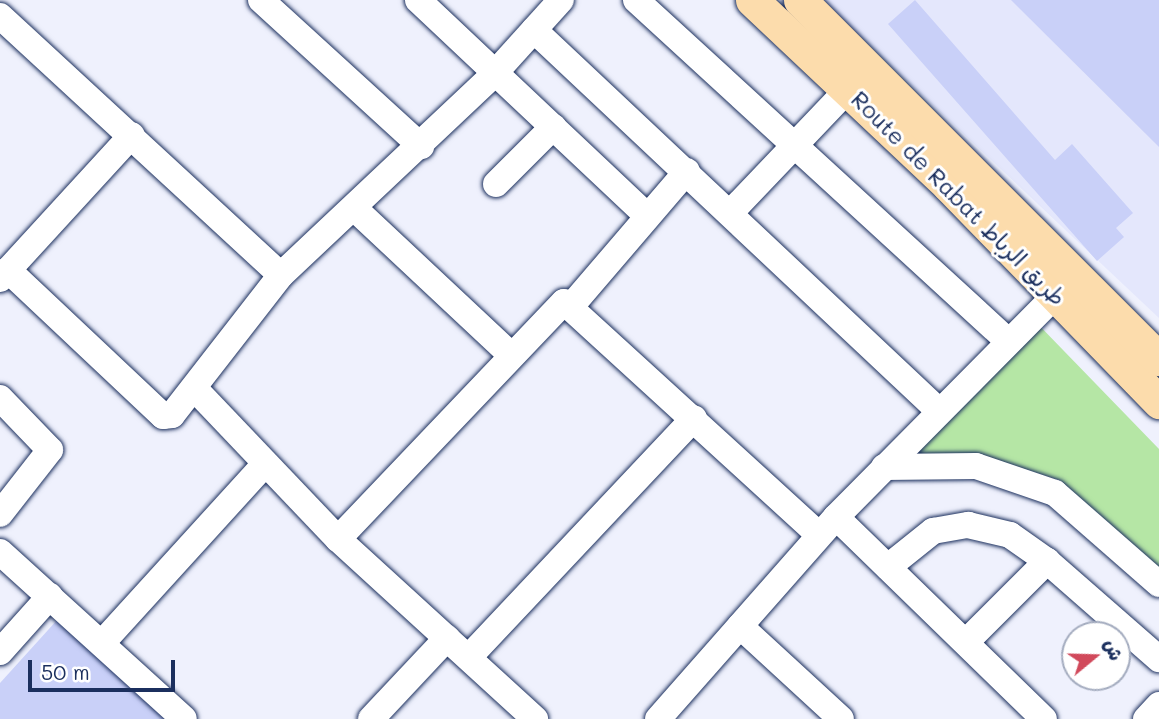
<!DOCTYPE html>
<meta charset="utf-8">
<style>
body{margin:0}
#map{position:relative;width:1159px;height:719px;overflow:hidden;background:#eff1fd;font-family:Mali,"Playpen Sans Arabic",sans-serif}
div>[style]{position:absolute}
.built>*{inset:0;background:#e4e7fc}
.green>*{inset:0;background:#b5e6a5}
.building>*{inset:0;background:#c9d0f8}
.roads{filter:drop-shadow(0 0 2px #1b2f5e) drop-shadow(0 0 2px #1b2f5e)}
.minor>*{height:26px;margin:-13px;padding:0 13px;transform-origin:13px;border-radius:13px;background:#fff}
.major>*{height:33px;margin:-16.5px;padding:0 16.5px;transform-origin:16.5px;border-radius:16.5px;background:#fcdcac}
span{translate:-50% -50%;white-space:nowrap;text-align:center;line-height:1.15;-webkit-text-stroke:6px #fff;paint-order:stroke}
.street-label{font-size:23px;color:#1b2f5e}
.north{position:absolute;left:1061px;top:621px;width:70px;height:70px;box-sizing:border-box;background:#fff;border:2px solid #a4acbf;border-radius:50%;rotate:71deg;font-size:19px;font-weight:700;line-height:28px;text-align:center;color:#1b2f5e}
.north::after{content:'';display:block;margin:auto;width:24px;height:32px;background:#d1495b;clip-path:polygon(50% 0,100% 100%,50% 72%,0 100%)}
.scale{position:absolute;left:28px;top:660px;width:147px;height:32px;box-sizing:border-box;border:4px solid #1b2f5e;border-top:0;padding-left:9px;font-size:21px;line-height:24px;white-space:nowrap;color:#1b2f5e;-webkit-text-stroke:5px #fff;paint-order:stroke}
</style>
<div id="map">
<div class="built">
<i style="clip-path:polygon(821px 0,1159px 0,1159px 318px)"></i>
</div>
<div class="green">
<i style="clip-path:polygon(1032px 318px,1159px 449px,1159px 572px,1059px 480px,978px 454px,909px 456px)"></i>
</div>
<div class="building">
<i style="clip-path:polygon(915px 0,1055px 160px,1072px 144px,1133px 213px,1116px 228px,1124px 237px,1097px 261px,888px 24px)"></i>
<i style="clip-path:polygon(1011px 0,1159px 0,1159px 147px)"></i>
<i style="clip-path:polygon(58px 619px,166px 719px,0 719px,0 683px)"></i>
</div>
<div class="roads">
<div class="minor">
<i style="left:261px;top:0;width:217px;rotate:42.4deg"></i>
<i style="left:418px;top:0;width:313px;rotate:43.3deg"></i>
<i style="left:636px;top:0;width:505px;rotate:42.51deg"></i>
<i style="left:0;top:16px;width:382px;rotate:42.7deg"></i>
<i style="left:534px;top:30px;width:555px;rotate:43.25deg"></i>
<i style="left:496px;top:184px;width:81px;rotate:-45deg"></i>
<i style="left:354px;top:208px;width:215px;rotate:43.1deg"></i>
<i style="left:731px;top:212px;width:171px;rotate:-46.4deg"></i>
<i style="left:8px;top:270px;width:213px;rotate:43.3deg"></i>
<i style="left:163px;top:416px;width:9px;rotate:-6deg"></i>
<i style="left:172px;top:415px;width:177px;rotate:-52.1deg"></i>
<i style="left:281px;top:275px;width:294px;rotate:-43.3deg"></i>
<i style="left:495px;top:73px;width:98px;rotate:-47.9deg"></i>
<i style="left:0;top:279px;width:195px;rotate:-47.5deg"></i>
<i style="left:573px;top:304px;width:175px;rotate:-49.4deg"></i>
<i style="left:195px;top:389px;width:207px;rotate:46.4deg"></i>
<i style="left:338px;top:539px;width:267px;rotate:42.4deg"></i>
<i style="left:0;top:398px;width:72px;rotate:46.1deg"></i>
<i style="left:50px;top:450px;width:81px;rotate:128deg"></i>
<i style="left:884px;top:467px;width:92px;rotate:-0.6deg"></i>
<i style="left:976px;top:466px;width:83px;rotate:18.9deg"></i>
<i style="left:1055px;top:493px;width:138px;rotate:41.2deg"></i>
<i style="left:836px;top:517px;width:290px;rotate:44.2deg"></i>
<i style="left:338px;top:539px;width:327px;rotate:-46.4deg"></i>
<i style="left:564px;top:302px;width:345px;rotate:42.4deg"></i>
<i style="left:0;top:552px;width:248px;rotate:42.2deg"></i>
<i style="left:888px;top:567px;width:58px;rotate:-38.7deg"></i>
<i style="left:933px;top:531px;width:36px;rotate:-10deg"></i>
<i style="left:968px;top:525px;width:43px;rotate:13.4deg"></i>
<i style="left:1010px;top:535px;width:45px;rotate:35.1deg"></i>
<i style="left:740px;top:626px;width:137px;rotate:42.6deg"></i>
<i style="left:966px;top:642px;width:115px;rotate:-45deg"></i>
<i style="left:1047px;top:561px;width:149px;rotate:41.2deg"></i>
<i style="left:102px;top:643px;width:241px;rotate:-47.7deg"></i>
<i style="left:0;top:652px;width:75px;rotate:-48.2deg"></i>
<i style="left:469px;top:657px;width:328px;rotate:-46.7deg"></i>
<i style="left:371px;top:719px;width:111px;rotate:-46.8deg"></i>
<i style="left:658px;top:719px;width:269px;rotate:-48.6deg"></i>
<i style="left:836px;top:517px;width:313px;rotate:-45.3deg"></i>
<i style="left:1146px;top:719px;width:19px;rotate:-47deg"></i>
</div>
<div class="major">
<i style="left:752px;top:0;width:270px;rotate:43.3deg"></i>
<i style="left:948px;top:185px;width:303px;rotate:45.8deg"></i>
<i style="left:800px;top:0;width:508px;rotate:45deg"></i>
</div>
</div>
<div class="street-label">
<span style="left:959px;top:198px;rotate:45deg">Route de Rabat طريق الرباط</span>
</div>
<div class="north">ش</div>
<div class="scale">50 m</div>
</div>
